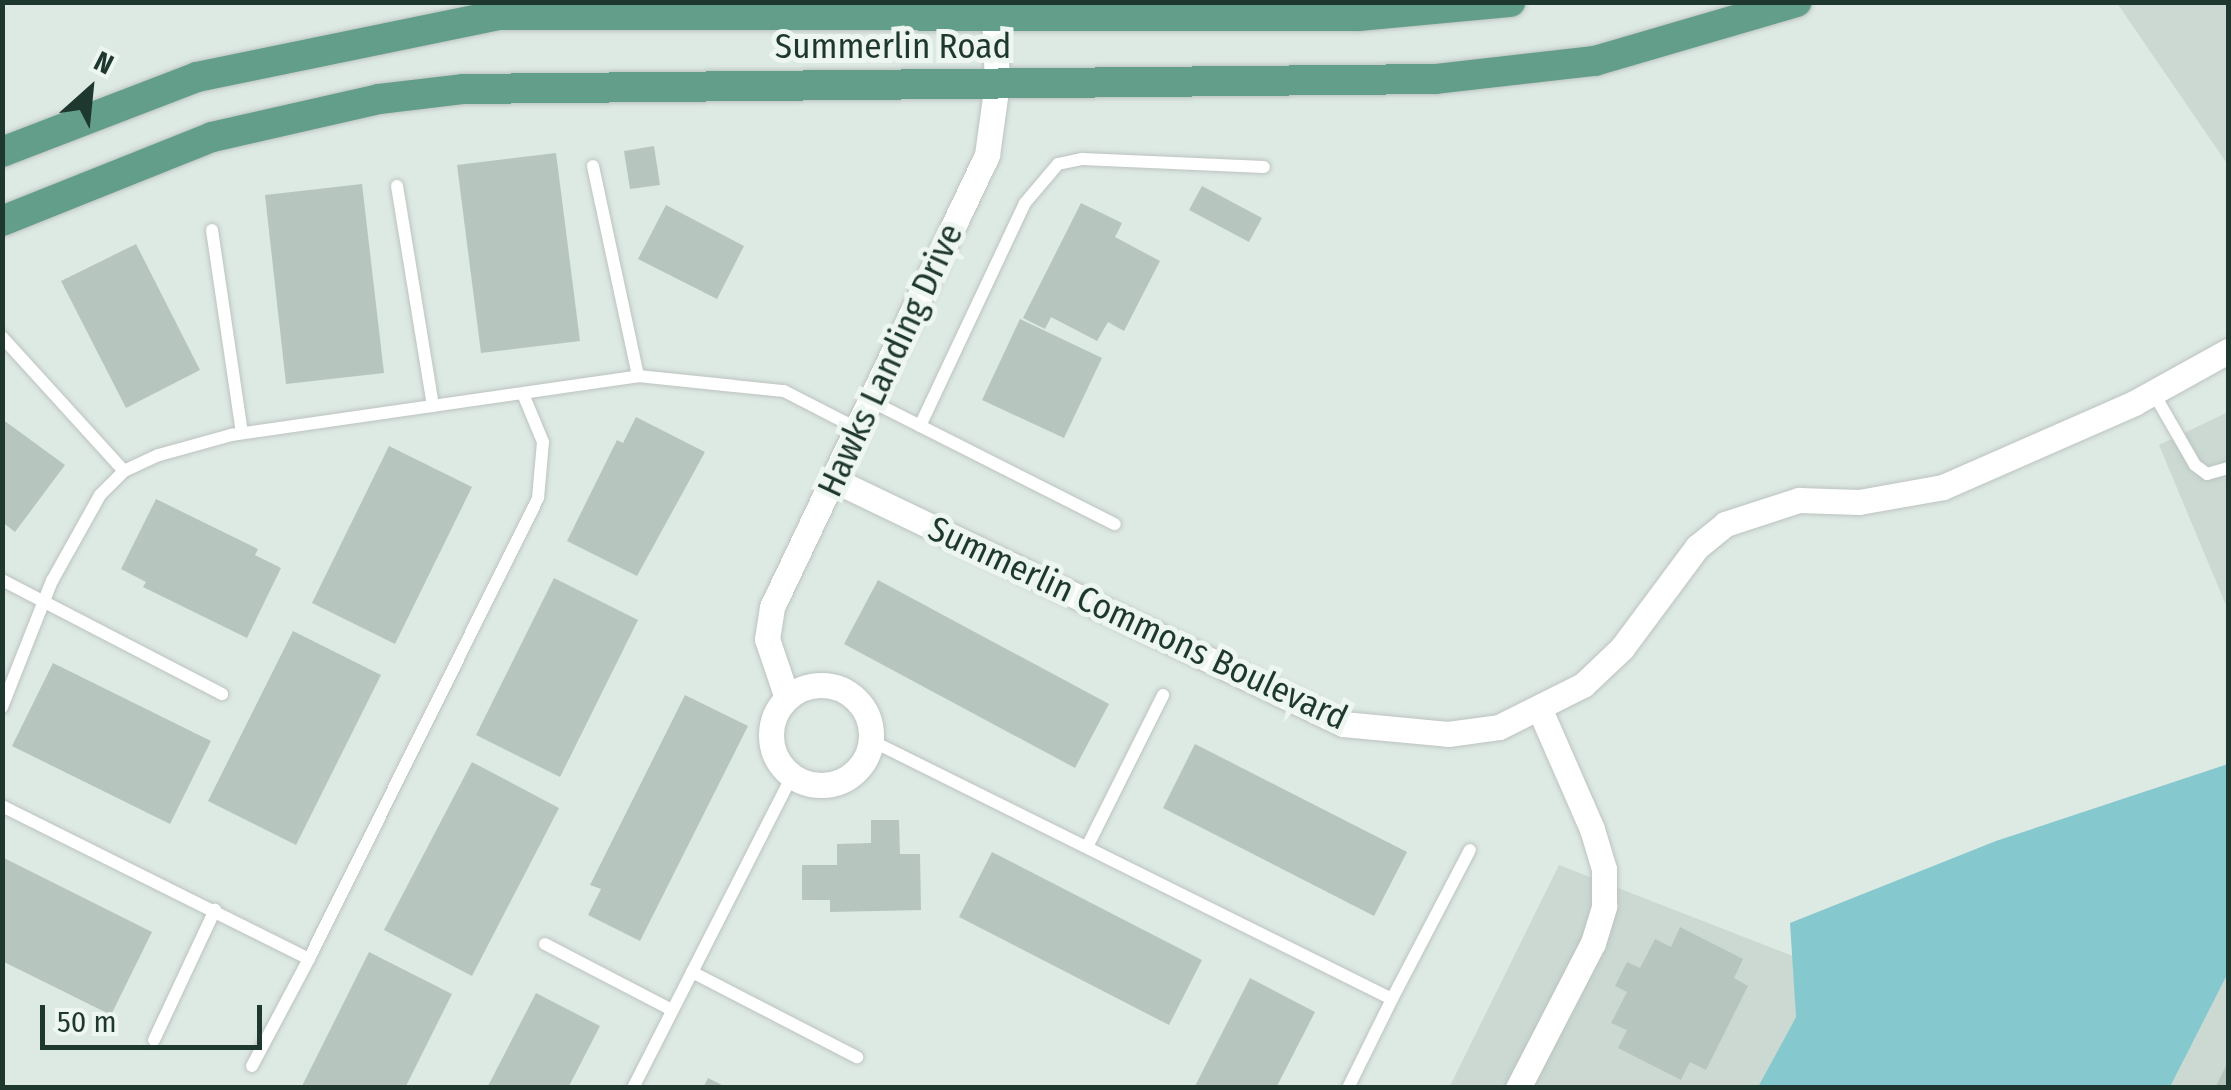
<!DOCTYPE html>
<style>
body{margin:0}
#map{position:relative;width:2231px;height:1090px;overflow:hidden;background:#dde9e3;font-family:"Fira Sans Condensed",sans-serif}
div>[style]{position:absolute}
.built>*{inset:0;background:#cbd9d2}
.water>*{inset:0;background:#85c8ce}
.building>*{inset:0;background:#b6c6be}
.roads{filter:drop-shadow(0 0 2px #bcc3c1) drop-shadow(0 0 2px #bcc3c1)}
.lane>*{height:12px;margin:-6px;padding:0 6px;transform-origin:6px;border-radius:6px;background:#fff}
.street>*{height:25px;margin:-12.5px;padding:0 12.5px;transform-origin:12.5px;border-radius:12.5px;background:#fff}
.street>.ring{margin:-12.5px;padding:0;box-sizing:content-box;background:none;border:25px solid #fff;border-radius:50%}
.primary>*{height:30px;margin:-15px;padding:0 15px;transform-origin:15px;border-radius:15px;background:#629e8a}
span{translate:-50% -50%;white-space:nowrap;text-align:center;line-height:1.15;-webkit-text-stroke:10px #edf6f1;paint-order:stroke}
.street-label{font-size:35px;color:#1f382f}
.frame{position:absolute;inset:0;border:5px solid #1f382f;pointer-events:none}
.north{position:absolute;left:40px;top:40px;width:100px;height:100px;-webkit-text-stroke:8px #edf6f1;paint-order:stroke;rotate:27deg;font-size:28px;font-weight:700;line-height:40px;text-align:center;color:#1f382f}
.north::after{content:'';display:block;margin:auto;width:35px;height:45px;background:#1f382f;clip-path:polygon(50% 0,100% 100%,50% 72%,0 100%)}
.scale{position:absolute;left:40px;top:1005px;width:222px;height:45px;box-sizing:border-box;border:5px solid #1f382f;border-top:0;padding-left:12px;font-size:30px;line-height:35px;white-space:nowrap;color:#1f382f;-webkit-text-stroke:8px #edf6f1;paint-order:stroke}
</style>
<div id="map">
<div class="built">
<i style="clip-path:polygon(2117px 3px,2228px 3px,2228px 165px)"></i>
<i style="clip-path:polygon(2228px 412px,2228px 610px,2159px 445px)"></i>
<i style="clip-path:polygon(1559px 865px,1793px 956px,1796px 1017px,1758px 1087px,1449px 1088px)"></i>
<i style="clip-path:polygon(2228px 973px,2228px 1087px,2170px 1087px)"></i>
</div>
<div class="water">
<i style="clip-path:polygon(2228px 764px,2228px 973px,2170px 1087px,1758px 1087px,1796px 1017px,1790px 923px,1996px 841px)"></i>
</div>
<div class="building">
<i style="clip-path:polygon(654px 146px,660px 185px,630px 189px,624px 151px)"></i>
<i style="clip-path:polygon(556px 153px,580px 341px,481px 353px,457px 165px)"></i>
<i style="clip-path:polygon(362px 184px,384px 373px,286px 384px,265px 195px)"></i>
<i style="clip-path:polygon(1202px 186px,1262px 218px,1249px 242px,1189px 210px)"></i>
<i style="clip-path:polygon(1081px 203px,1122px 223px,1115px 237px,1160px 261px,1124px 331px,1108px 322px,1097px 341px,1051px 317px,1045px 329px,1023px 318px)"></i>
<i style="clip-path:polygon(666px 205px,744px 246px,717px 299px,638px 259px)"></i>
<i style="clip-path:polygon(136px 244px,200px 370px,126px 408px,61px 281px)"></i>
<i style="clip-path:polygon(1020px 319px,1102px 358px,1064px 438px,982px 400px)"></i>
<i style="clip-path:polygon(636px 417px,705px 452px,637px 576px,567px 541px,617px 440px,623px 443px)"></i>
<i style="clip-path:polygon(2px 419px,65px 465px,15px 532px,2px 522px)"></i>
<i style="clip-path:polygon(389px 446px,472px 487px,395px 644px,312px 603px)"></i>
<i style="clip-path:polygon(156px 499px,258px 549px,255px 555px,281px 568px,247px 638px,143px 587px,146px 582px,121px 569px)"></i>
<i style="clip-path:polygon(554px 578px,638px 620px,560px 777px,476px 735px)"></i>
<i style="clip-path:polygon(878px 580px,1109px 704px,1075px 768px,844px 644px)"></i>
<i style="clip-path:polygon(293px 631px,381px 675px,296px 845px,208px 801px)"></i>
<i style="clip-path:polygon(53px 663px,211px 741px,170px 824px,12px 746px)"></i>
<i style="clip-path:polygon(685px 695px,748px 726px,640px 941px,588px 915px,601px 889px,590px 885px)"></i>
<i style="clip-path:polygon(1195px 744px,1407px 852px,1374px 916px,1163px 808px)"></i>
<i style="clip-path:polygon(472px 762px,559px 808px,472px 976px,384px 930px)"></i>
<i style="clip-path:polygon(871px 820px,899px 820px,900px 854px,920px 854px,921px 910px,830px 912px,830px 900px,802px 900px,802px 865px,837px 865px,837px 844px,871px 843px)"></i>
<i style="clip-path:polygon(992px 852px,1202px 960px,1169px 1025px,959px 917px)"></i>
<i style="clip-path:polygon(2px 857px,152px 932px,111px 1015px,2px 961px)"></i>
<i style="clip-path:polygon(1680px 927px,1743px 959px,1734px 978px,1748px 986px,1706px 1070px,1690px 1062px,1681px 1080px,1618px 1048px,1627px 1030px,1611px 1023px,1627px 992px,1615px 986px,1627px 962px,1640px 968px,1655px 939px,1671px 947px)"></i>
<i style="clip-path:polygon(369px 952px,452px 994px,405px 1088px,301px 1088px)"></i>
<i style="clip-path:polygon(1250px 978px,1315px 1012px,1276px 1088px,1194px 1088px)"></i>
<i style="clip-path:polygon(536px 993px,600px 1026px,568px 1088px,487px 1088px)"></i>
<i style="clip-path:polygon(2228px 1062px,2228px 1088px,2215px 1088px)"></i>
<i style="clip-path:polygon(708px 1078px,728px 1088px,703px 1088px)"></i>
</div>
<div class="roads">
<div class="lane">
<i style="left:593px;top:166px;width:215px;rotate:77.9deg"></i>
<i style="left:397px;top:186px;width:223px;rotate:80.7deg"></i>
<i style="left:212px;top:230px;width:205px;rotate:81.6deg"></i>
<i style="left:2px;top:337px;width:181px;rotate:47.7deg"></i>
<i style="left:2153px;top:392px;width:84px;rotate:60.1deg"></i>
<i style="left:2195px;top:465px;width:15px;rotate:37deg"></i>
<i style="left:2207px;top:474px;width:22px;rotate:-16deg"></i>
<i style="left:871px;top:401px;width:273px;rotate:26.8deg"></i>
<i style="left:920px;top:426px;width:246px;rotate:-64.8deg"></i>
<i style="left:1025px;top:203px;width:51px;rotate:-49.8deg"></i>
<i style="left:1058px;top:164px;width:25px;rotate:-12deg"></i>
<i style="left:1082px;top:159px;width:182px;rotate:2.5deg"></i>
<i style="left:2px;top:580px;width:248px;rotate:27.4deg"></i>
<i style="left:2px;top:707px;width:136px;rotate:-68.4deg"></i>
<i style="left:52px;top:581px;width:98px;rotate:-60.8deg"></i>
<i style="left:100px;top:495px;width:34px;rotate:-45deg"></i>
<i style="left:124px;top:471px;width:38px;rotate:-25deg"></i>
<i style="left:159px;top:455px;width:75px;rotate:-15.5deg"></i>
<i style="left:231px;top:435px;width:411px;rotate:-8.2deg"></i>
<i style="left:638px;top:376px;width:147px;rotate:5.9deg"></i>
<i style="left:784px;top:391px;width:83px;rotate:27.2deg"></i>
<i style="left:872px;top:741px;width:580px;rotate:26.39deg"></i>
<i style="left:1392px;top:999px;width:99px;rotate:116.3deg"></i>
<i style="left:2px;top:806px;width:343px;rotate:26.5deg"></i>
<i style="left:309px;top:959px;width:515px;rotate:-63.58deg"></i>
<i style="left:538px;top:498px;width:56px;rotate:-84.9deg"></i>
<i style="left:543px;top:442px;width:52px;rotate:-112.6deg"></i>
<i style="left:1087px;top:847px;width:170px;rotate:-63.4deg"></i>
<i style="left:545px;top:944px;width:143px;rotate:27.5deg"></i>
<i style="left:692px;top:972px;width:186px;rotate:27.3deg"></i>
<i style="left:1392px;top:999px;width:168px;rotate:-62.4deg"></i>
<i style="left:154px;top:1040px;width:144px;rotate:-64.9deg"></i>
<i style="left:252px;top:1066px;width:121px;rotate:-62deg"></i>
<i style="left:633px;top:1088px;width:350px;rotate:-63deg"></i>
</div>
<div class="street">
<i style="left:834px;top:480px;width:564px;rotate:25.61deg"></i>
<i style="left:1343px;top:724px;width:105px;rotate:5.4deg"></i>
<i style="left:1448px;top:734px;width:51px;rotate:-7.8deg"></i>
<i style="left:1499px;top:727px;width:94px;rotate:-26.6deg"></i>
<i style="left:1583px;top:685px;width:54px;rotate:-43.5deg"></i>
<i style="left:1622px;top:648px;width:126px;rotate:-53.4deg"></i>
<i style="left:1697px;top:547px;width:36px;rotate:-39deg"></i>
<i style="left:1725px;top:524px;width:78px;rotate:-18deg"></i>
<i style="left:1799px;top:500px;width:60px;rotate:1.9deg"></i>
<i style="left:1859px;top:502px;width:85px;rotate:-10.1deg"></i>
<i style="left:1943px;top:487px;width:209px;rotate:-23.7deg"></i>
<i style="left:2134px;top:403px;width:107px;rotate:-29deg"></i>
<i class="ring" style="left:771px;top:685px;width:75px;height:75px"></i>
<i style="left:787px;top:698px;width:62px;rotate:-108.7deg"></i>
<i style="left:767px;top:639px;width:32px;rotate:-81deg"></i>
<i style="left:772px;top:607px;width:501px;rotate:-64.56deg"></i>
<i style="left:987px;top:155px;width:73px;rotate:-82.1deg"></i>
<i style="left:997px;top:83px;width:68px;rotate:-92.5deg"></i>
<i style="left:1518px;top:1088px;width:163px;rotate:-62.7deg"></i>
<i style="left:1593px;top:943px;width:39px;rotate:-73deg"></i>
<i style="left:1604px;top:906px;width:37px;rotate:-90deg"></i>
<i style="left:1604px;top:869px;width:42px;rotate:-106.7deg"></i>
<i style="left:1592px;top:829px;width:130px;rotate:-113.6deg"></i>
</div>
<div class="primary">
<i style="left:2px;top:152px;width:209px;rotate:-21deg"></i>
<i style="left:197px;top:77px;width:308px;rotate:-11.6deg"></i>
<i style="left:499px;top:15px;width:861px;rotate:0.07deg"></i>
<i style="left:1360px;top:16px;width:151px;rotate:-5.3deg"></i>
<i style="left:2px;top:221px;width:226px;rotate:-21.8deg"></i>
<i style="left:212px;top:137px;width:171px;rotate:-12.8deg"></i>
<i style="left:379px;top:99px;width:86px;rotate:-6.7deg"></i>
<i style="left:464px;top:89px;width:972px;rotate:-0.59deg"></i>
<i style="left:1436px;top:79px;width:160px;rotate:-6.5deg"></i>
<i style="left:1595px;top:61px;width:210px;rotate:-16.3deg"></i>
</div>
</div>
<div class="street-label">
<span style="left:893px;top:46px">Summerlin Road</span>
<span style="left:890px;top:360px;rotate:-65deg">Hawks Landing Drive</span>
<span style="left:1138px;top:623px;rotate:25deg">Summerlin Commons Boulevard</span>
</div>
<div class="frame"></div>
<div class="north">N</div>
<div class="scale">50 m</div>
</div>
